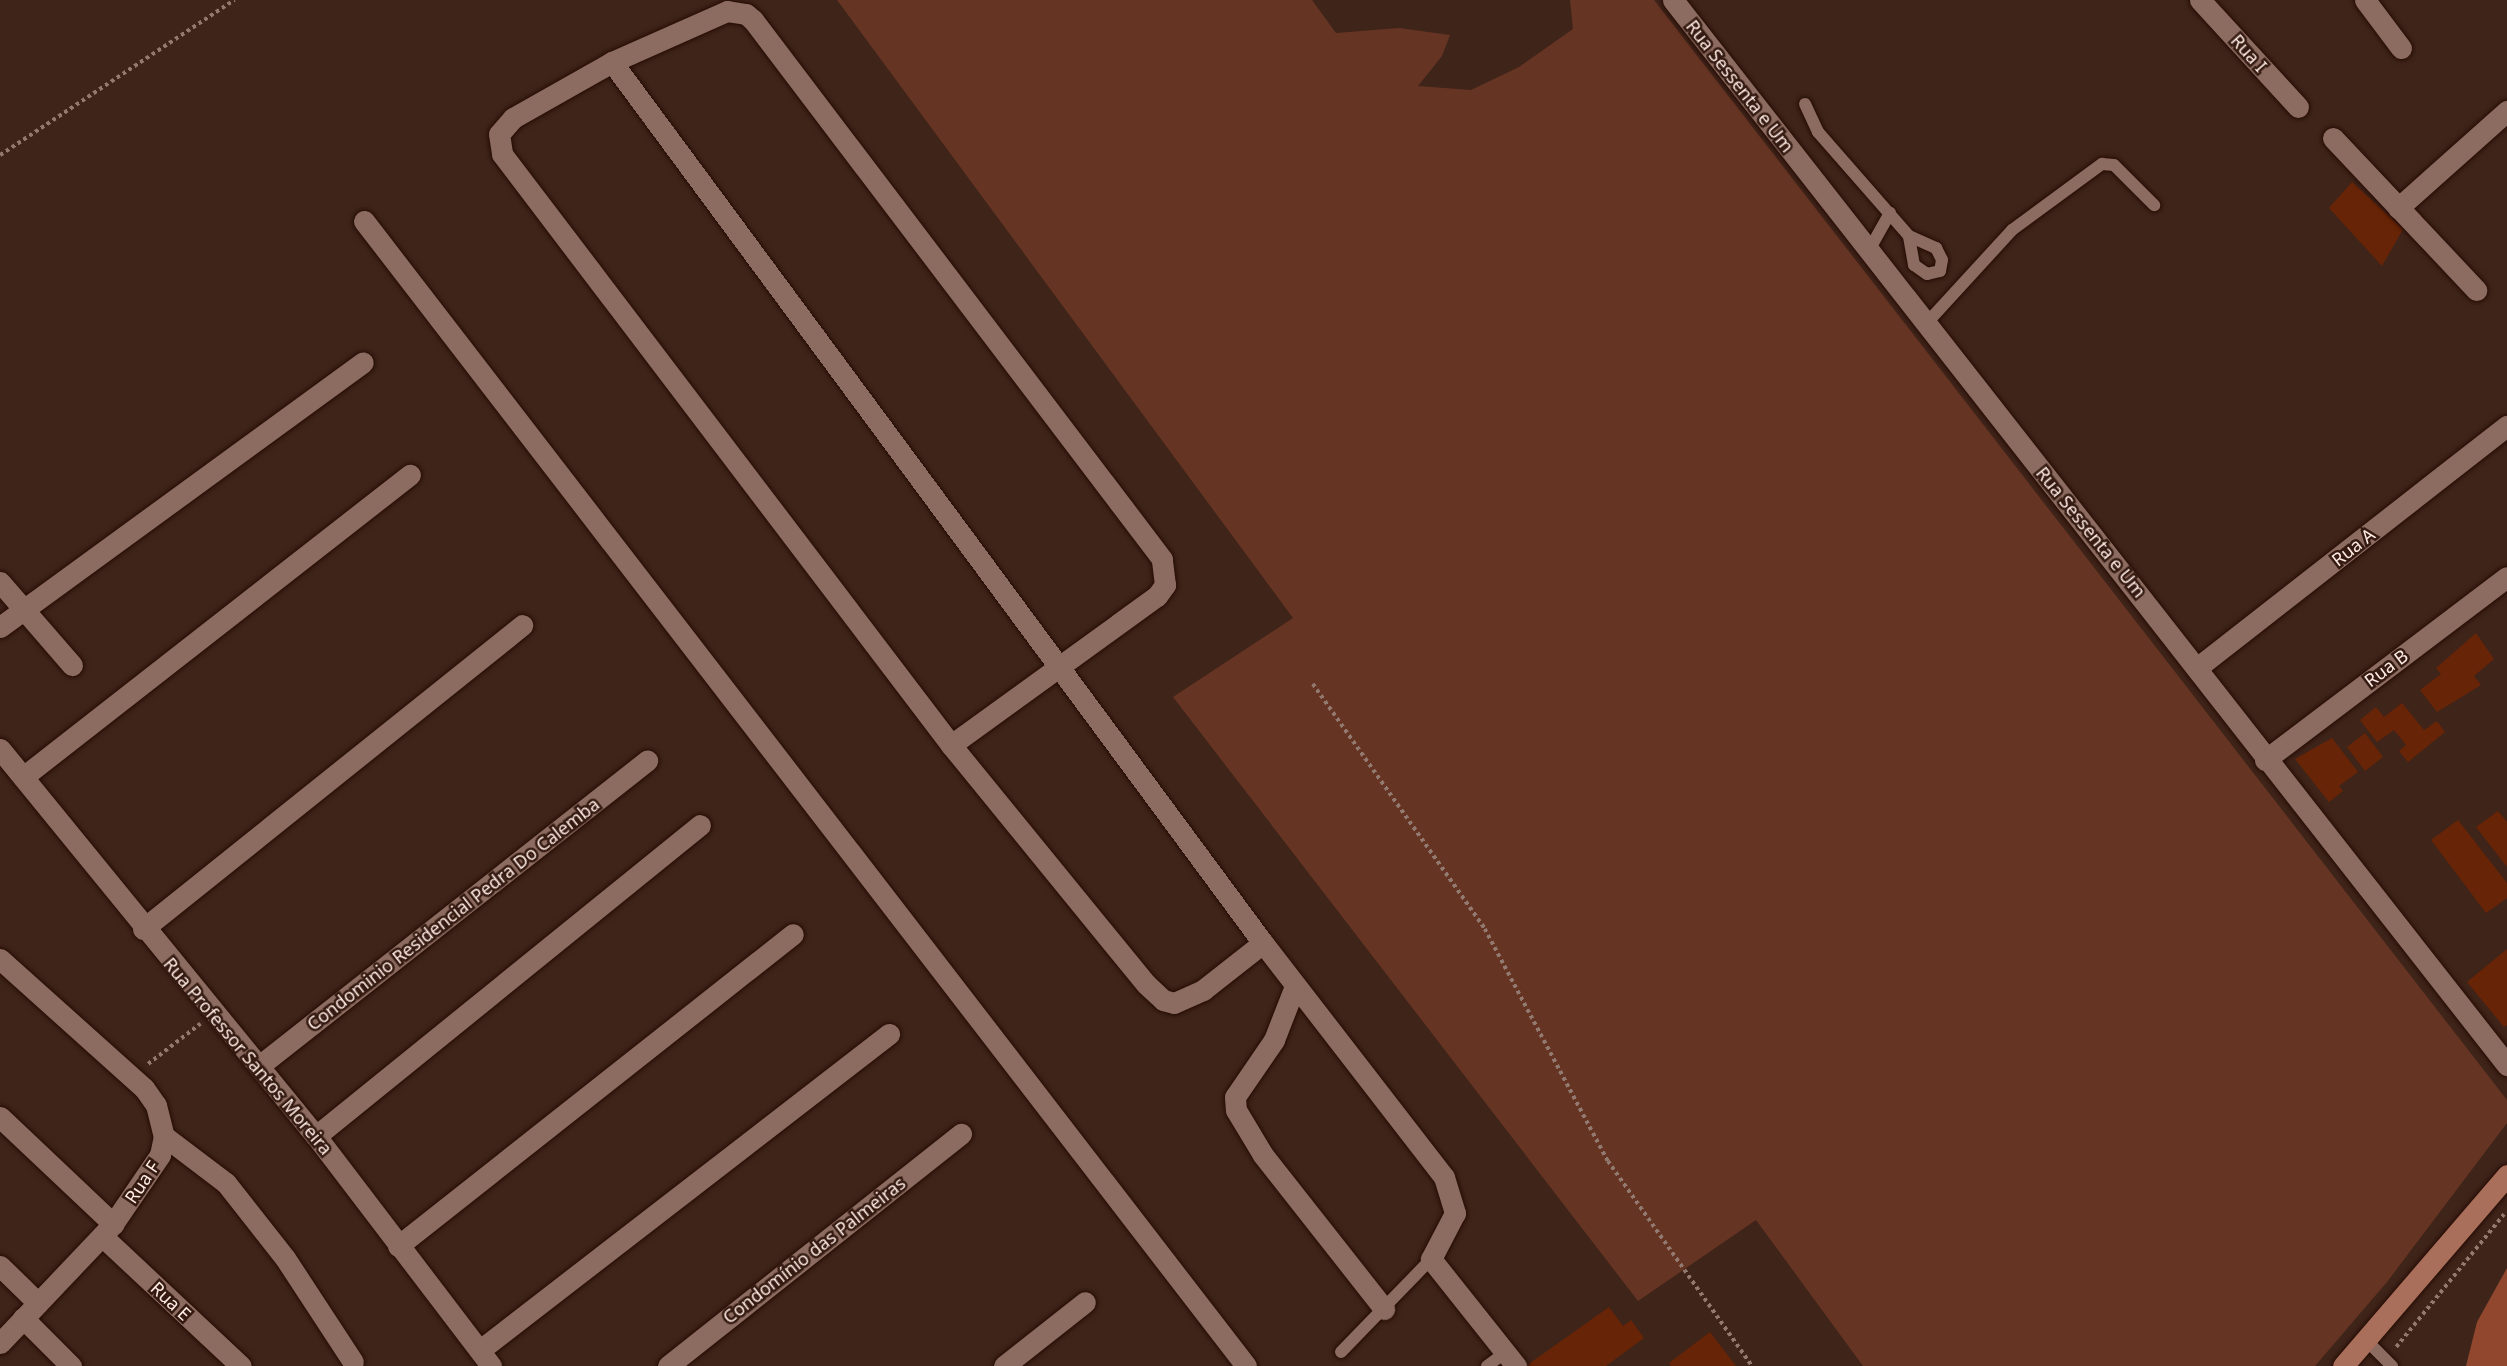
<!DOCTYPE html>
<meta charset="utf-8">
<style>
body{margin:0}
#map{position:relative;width:2507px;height:1366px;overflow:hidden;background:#3f241a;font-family:"Noto Sans",sans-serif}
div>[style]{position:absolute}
.green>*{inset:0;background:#663422}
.forest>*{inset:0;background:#90472d}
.building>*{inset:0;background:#682406}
.path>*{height:3.5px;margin-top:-1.75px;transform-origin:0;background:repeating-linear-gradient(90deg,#927a71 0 3.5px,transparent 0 7px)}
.roads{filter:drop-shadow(0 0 2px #250c04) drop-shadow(0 0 2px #250c04)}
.lane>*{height:12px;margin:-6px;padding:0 6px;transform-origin:6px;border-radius:6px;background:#8c6b60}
.street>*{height:21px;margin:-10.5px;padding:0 10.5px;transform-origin:10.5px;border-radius:10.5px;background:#8c6b60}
.secondary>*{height:21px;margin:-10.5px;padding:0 10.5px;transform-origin:10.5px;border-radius:10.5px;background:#a96f5a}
span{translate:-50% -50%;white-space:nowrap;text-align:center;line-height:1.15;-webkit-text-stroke:5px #341a10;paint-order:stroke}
.street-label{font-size:18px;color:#feebe4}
</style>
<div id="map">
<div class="green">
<i style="clip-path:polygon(837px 0,1312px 0,1336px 33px,1399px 28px,1450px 35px,1442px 56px,1418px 86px,1471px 90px,1519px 67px,1573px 29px,1570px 0,1654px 0,2507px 1100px,2507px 1123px,2387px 1282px,2315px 1366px,1863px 1366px,1756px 1220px,1638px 1301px,1173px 697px,1293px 618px)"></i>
</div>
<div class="forest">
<i style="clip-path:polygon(2507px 1268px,2507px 1366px,2466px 1366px,2477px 1322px)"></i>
</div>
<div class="building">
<i style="clip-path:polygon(2352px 182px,2403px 229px,2382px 266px,2329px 208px)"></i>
<i style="clip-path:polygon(2476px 633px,2494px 659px,2474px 676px,2481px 685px,2437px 712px,2420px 690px,2441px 674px,2436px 668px)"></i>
<i style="clip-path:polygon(2402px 703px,2424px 730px,2437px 721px,2445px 732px,2408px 762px,2399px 751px,2406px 745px,2394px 730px,2377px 742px,2360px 720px,2376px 707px,2384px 717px)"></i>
<i style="clip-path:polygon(2365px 733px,2383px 757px,2365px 771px,2347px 747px)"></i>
<i style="clip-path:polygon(2332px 738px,2358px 772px,2339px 786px,2343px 791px,2329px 802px,2295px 759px)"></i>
<i style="clip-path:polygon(2498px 811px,2507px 822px,2507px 867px,2476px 827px)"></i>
<i style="clip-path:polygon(2458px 820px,2507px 883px,2507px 898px,2486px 913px,2431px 840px)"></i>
<i style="clip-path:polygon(2507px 949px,2507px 1025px,2504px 1027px,2467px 982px)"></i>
<i style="clip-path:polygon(1609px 1307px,1623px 1326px,1631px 1320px,1644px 1338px,1606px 1366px,1526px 1366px)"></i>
<i style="clip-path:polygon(1710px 1332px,1736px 1366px,1671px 1366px,1669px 1363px)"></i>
</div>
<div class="path">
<i style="left:0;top:155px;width:281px;rotate:-33.5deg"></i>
<i style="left:1313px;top:684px;width:299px;rotate:54.9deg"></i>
<i style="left:1485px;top:929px;width:263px;rotate:62.1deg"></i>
<i style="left:1608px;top:1161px;width:251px;rotate:54.9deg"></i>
<i style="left:148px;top:1064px;width:66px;rotate:-37.6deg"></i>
<i style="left:2396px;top:1347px;width:171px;rotate:-50.9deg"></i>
</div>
<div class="roads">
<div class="lane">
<i style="left:1805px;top:104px;width:31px;rotate:65deg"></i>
<i style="left:1818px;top:132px;width:138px;rotate:48.8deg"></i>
<i style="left:1909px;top:236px;width:30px;rotate:24deg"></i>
<i style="left:1936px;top:248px;width:13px;rotate:63deg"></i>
<i style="left:1942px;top:260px;width:11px;rotate:100deg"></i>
<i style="left:1940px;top:271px;width:13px;rotate:167deg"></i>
<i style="left:1927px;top:274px;width:16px;rotate:-145deg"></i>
<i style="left:1914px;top:265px;width:29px;rotate:-100deg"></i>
<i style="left:1868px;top:252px;width:45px;rotate:-60.6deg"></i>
<i style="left:1925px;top:325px;width:129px;rotate:-47.5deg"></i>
<i style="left:2012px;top:230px;width:112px;rotate:-36.3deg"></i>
<i style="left:2102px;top:164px;width:12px;rotate:5deg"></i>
<i style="left:2114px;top:165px;width:57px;rotate:45deg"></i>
<i style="left:2366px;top:1340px;width:37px;rotate:45deg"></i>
<i style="left:1341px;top:1352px;width:129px;rotate:-45.9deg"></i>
<i style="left:1487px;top:1366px;width:24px;rotate:-36deg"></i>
</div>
<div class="street">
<i style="left:1673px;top:0;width:1353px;rotate:51.94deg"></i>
<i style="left:2200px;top:0;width:145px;rotate:47.5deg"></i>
<i style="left:2365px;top:0;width:60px;rotate:53.1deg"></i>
<i style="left:612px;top:62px;width:1095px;rotate:53.54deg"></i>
<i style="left:1263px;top:943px;width:296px;rotate:52.3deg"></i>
<i style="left:1444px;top:1177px;width:38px;rotate:73deg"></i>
<i style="left:1455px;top:1213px;width:52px;rotate:117.6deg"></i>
<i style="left:1431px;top:1259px;width:137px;rotate:51.5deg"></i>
<i style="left:2333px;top:138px;width:209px;rotate:46.7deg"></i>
<i style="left:2398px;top:208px;width:146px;rotate:-41.7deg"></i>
<i style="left:364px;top:221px;width:1445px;rotate:52.39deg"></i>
<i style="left:0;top:582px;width:110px;rotate:49.1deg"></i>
<i style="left:0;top:627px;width:449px;rotate:-36.1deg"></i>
<i style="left:2198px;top:667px;width:392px;rotate:-38deg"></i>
<i style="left:951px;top:745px;width:254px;rotate:-35.9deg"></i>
<i style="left:1157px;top:596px;width:14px;rotate:-54deg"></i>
<i style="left:1165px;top:585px;width:26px;rotate:-97deg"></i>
<i style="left:1162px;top:559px;width:677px;rotate:-127.19deg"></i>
<i style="left:753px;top:20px;width:9px;rotate:-139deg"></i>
<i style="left:746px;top:14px;width:19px;rotate:-171deg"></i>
<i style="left:727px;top:11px;width:126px;rotate:156.1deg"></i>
<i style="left:612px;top:62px;width:114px;rotate:150.5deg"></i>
<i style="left:513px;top:118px;width:21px;rotate:131deg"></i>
<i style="left:499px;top:134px;width:20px;rotate:81deg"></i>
<i style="left:502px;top:154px;width:742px;rotate:52.77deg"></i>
<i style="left:951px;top:745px;width:308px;rotate:50.8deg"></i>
<i style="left:1146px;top:984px;width:23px;rotate:43deg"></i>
<i style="left:1163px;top:1000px;width:11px;rotate:15deg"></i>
<i style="left:1174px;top:1003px;width:32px;rotate:-24deg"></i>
<i style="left:1203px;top:990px;width:76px;rotate:-38.1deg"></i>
<i style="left:0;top:749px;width:500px;rotate:50.8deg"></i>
<i style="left:316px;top:1136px;width:289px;rotate:52.7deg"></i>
<i style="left:2265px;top:760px;width:303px;rotate:-37.1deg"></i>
<i style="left:23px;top:777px;width:491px;rotate:-38deg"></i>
<i style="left:143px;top:929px;width:486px;rotate:-38.7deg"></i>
<i style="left:0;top:959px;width:193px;rotate:41.9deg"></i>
<i style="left:144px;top:1088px;width:21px;rotate:55deg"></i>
<i style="left:156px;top:1105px;width:32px;rotate:76deg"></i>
<i style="left:164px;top:1136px;width:19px;rotate:102deg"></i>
<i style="left:160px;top:1155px;width:83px;rotate:124.3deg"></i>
<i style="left:113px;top:1224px;width:164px;rotate:133.5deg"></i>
<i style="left:1295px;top:986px;width:58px;rotate:111.3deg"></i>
<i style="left:1274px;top:1040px;width:69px;rotate:124.4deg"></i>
<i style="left:1235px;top:1097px;width:13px;rotate:86deg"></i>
<i style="left:1236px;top:1110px;width:52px;rotate:59deg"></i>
<i style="left:1263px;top:1155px;width:196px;rotate:51.8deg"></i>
<i style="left:259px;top:1066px;width:494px;rotate:-38.2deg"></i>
<i style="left:0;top:1117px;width:156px;rotate:43.4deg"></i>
<i style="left:164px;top:1136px;width:78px;rotate:37.2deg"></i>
<i style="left:226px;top:1183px;width:95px;rotate:51.8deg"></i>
<i style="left:285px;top:1258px;width:124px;rotate:56.8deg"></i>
<i style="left:316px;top:1136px;width:494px;rotate:-39deg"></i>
<i style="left:102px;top:1236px;width:190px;rotate:43.1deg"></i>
<i style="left:398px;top:1246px;width:503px;rotate:-38.3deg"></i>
<i style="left:0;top:1266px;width:53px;rotate:44.2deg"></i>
<i style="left:23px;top:1318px;width:68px;rotate:45deg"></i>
<i style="left:480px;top:1350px;width:517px;rotate:-37.69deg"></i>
<i style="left:668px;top:1366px;width:374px;rotate:-38.4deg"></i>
<i style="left:1004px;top:1366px;width:103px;rotate:-38.3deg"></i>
</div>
<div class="secondary">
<i style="left:2343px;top:1366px;width:252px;rotate:-49.3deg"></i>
</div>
</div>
<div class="street-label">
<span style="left:2249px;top:53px;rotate:48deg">Rua I</span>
<span style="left:1740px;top:86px;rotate:52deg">Rua Sessenta e Um</span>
<span style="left:2091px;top:532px;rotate:51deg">Rua Sessenta e Um</span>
<span style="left:2353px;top:547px;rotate:-38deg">Rua A</span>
<span style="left:2386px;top:668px;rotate:-37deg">Rua B</span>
<span style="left:453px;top:914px;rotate:-38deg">Condominio Residencial Pedra Do Calemba</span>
<span style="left:248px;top:1056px;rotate:50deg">Rua Professor Santos Moreira</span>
<span style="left:142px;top:1182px;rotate:-56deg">Rua F</span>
<span style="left:814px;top:1250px;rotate:-38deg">Condomínio das Palmeiras</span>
<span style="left:171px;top:1301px;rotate:43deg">Rua E</span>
</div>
</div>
